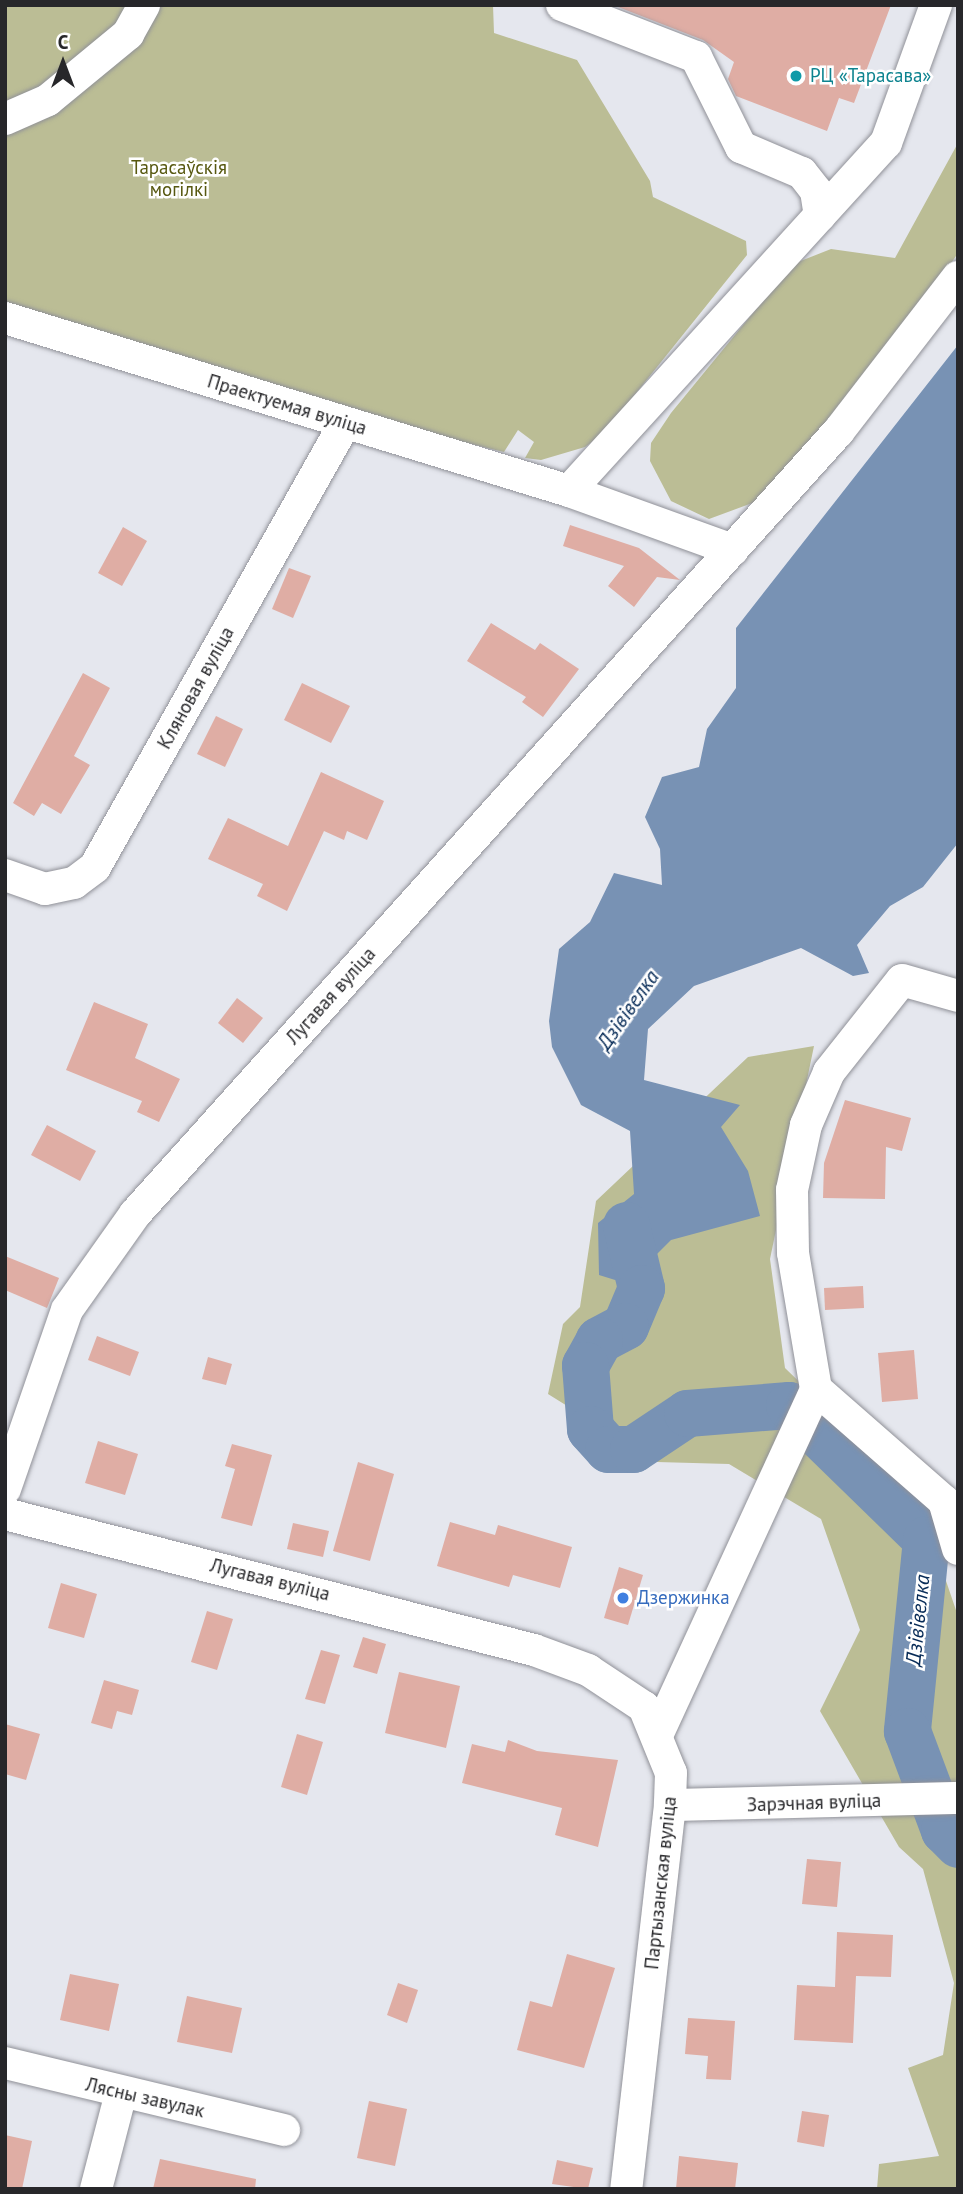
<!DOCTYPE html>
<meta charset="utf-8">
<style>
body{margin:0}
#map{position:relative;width:963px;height:2194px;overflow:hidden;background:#e5e7ee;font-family:"PT Sans",sans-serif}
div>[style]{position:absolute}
.green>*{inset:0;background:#bbbd95}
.water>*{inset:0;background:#7892b4}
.river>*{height:47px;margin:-23.5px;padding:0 23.5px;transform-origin:23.5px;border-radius:23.5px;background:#7892b4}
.building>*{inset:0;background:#dfada4}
.roads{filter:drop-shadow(0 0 2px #909198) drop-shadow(0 0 2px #909198)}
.minor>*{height:32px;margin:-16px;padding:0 16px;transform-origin:16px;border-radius:16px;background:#fff}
.dots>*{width:19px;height:19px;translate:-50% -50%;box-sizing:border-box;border:4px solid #fff;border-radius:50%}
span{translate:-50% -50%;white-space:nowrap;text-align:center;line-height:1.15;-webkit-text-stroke:5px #fff;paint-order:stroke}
.culture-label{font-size:19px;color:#0d838f}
.left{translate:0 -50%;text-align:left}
.park-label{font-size:19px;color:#575810}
.street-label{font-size:19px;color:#27272a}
.shop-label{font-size:19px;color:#366cbe}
.water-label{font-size:21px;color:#072b57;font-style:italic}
.frame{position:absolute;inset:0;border:7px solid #27272a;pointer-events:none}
.north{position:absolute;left:28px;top:28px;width:70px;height:70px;-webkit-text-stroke:5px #fff;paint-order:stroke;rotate:0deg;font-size:19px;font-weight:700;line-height:28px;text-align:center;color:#27272a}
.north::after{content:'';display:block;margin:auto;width:24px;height:32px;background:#27272a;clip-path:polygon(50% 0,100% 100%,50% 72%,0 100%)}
</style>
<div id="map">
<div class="green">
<i style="clip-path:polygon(5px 5px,493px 5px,494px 33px,577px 60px,650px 181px,653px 197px,746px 241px,747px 255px,604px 433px,585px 447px,541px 460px,525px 458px,534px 442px,518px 430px,504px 452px,487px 448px,295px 398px,5px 305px)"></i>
<i style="clip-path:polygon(958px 143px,958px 253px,896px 345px,755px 502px,709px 519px,671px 501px,650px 461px,651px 443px,671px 413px,793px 264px,831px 249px,895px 258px)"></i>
<i style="clip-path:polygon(814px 1046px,770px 1259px,785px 1368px,917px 1496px,958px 1616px,958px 2189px,877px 2189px,879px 2164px,939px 2156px,908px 2068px,943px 2055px,954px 1983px,923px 1869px,899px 1847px,820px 1711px,860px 1630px,821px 1519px,729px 1464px,657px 1462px,548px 1394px,563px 1324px,580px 1307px,596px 1201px,748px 1057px)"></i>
</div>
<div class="water">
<i style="clip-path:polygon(958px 345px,958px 843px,923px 887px,890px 906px,857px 945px,869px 973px,853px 976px,801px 948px,694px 986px,648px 1029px,644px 1080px,740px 1105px,721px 1127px,748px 1171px,760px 1216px,671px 1240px,653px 1258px,641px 1288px,599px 1275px,598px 1223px,634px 1194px,630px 1131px,581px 1105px,552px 1047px,549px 1021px,559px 949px,590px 922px,614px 873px,662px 885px,660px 849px,645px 817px,662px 777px,699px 767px,707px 729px,736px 688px,736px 628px)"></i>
</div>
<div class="river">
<i style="left:626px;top:1225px;width:65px;rotate:76.6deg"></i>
<i style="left:641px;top:1288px;width:41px;rotate:112.8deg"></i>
<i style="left:625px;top:1326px;width:30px;rotate:152deg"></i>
<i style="left:599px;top:1340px;width:29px;rotate:119deg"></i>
<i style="left:585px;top:1365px;width:64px;rotate:85.5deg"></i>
<i style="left:590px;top:1429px;width:27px;rotate:48deg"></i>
<i style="left:608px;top:1449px;width:25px"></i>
<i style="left:633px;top:1449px;width:65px;rotate:-33.7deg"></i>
<i style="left:687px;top:1413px;width:102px;rotate:-4.5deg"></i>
<i style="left:789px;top:1405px;width:10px;rotate:45deg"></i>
<i style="left:815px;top:1431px;width:155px;rotate:44.2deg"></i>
<i style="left:926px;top:1539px;width:193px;rotate:95.7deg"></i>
<i style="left:907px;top:1731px;width:106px;rotate:69.5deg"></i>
<i style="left:944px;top:1830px;width:20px;rotate:45deg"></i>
</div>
<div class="building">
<i style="clip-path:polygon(613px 5px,891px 5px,854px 103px,839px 98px,827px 131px,736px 96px,728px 79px,734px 62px,703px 40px)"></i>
<i style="clip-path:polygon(570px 525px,639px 548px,680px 580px,657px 577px,634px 607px,608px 586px,624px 566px,563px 546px)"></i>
<i style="clip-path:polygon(123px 527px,147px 541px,122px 586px,98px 573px)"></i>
<i style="clip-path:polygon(289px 568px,311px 576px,293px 618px,272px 609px)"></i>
<i style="clip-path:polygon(491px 623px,535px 650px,540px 643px,579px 669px,543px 717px,522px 702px,526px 697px,467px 661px)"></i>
<i style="clip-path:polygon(83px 673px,110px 688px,74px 756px,90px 765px,61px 814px,42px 803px,34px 816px,13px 803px)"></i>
<i style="clip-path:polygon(302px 683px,350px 706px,331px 743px,284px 720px)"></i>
<i style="clip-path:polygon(216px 716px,243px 729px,225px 767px,197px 754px)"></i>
<i style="clip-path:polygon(321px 772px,384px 801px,367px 840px,347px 831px,344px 840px,324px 831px,287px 911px,257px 896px,263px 884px,208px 859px,228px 818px,288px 846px)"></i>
<i style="clip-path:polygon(237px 998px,263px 1018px,243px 1043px,218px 1023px)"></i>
<i style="clip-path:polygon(94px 1002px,148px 1024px,135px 1058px,180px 1079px,159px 1122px,137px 1112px,142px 1101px,66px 1070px)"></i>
<i style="clip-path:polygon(845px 1100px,911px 1118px,902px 1151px,886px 1147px,885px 1199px,823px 1198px,824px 1163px)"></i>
<i style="clip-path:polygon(47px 1125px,96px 1151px,80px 1181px,31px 1155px)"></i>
<i style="clip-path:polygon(5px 1256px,59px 1278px,47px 1308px,5px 1290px)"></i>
<i style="clip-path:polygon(863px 1286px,864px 1308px,825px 1310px,824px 1288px)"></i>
<i style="clip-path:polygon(97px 1336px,139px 1352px,130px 1376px,88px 1360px)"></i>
<i style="clip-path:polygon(914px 1350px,918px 1399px,882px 1402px,878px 1353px)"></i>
<i style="clip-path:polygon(208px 1357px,232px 1364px,226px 1385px,202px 1379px)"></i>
<i style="clip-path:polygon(98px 1441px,138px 1454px,125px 1495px,85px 1483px)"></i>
<i style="clip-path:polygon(232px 1444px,272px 1455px,252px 1526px,221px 1518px,235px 1469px,225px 1466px)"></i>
<i style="clip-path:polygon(358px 1462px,394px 1474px,370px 1561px,333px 1551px)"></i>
<i style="clip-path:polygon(450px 1522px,495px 1535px,498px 1525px,572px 1547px,560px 1588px,513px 1575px,509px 1587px,437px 1566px)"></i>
<i style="clip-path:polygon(293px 1523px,329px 1531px,323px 1557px,287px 1549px)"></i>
<i style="clip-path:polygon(619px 1567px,643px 1575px,628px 1625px,604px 1618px)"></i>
<i style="clip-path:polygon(61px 1583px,97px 1594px,84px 1638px,48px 1628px)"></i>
<i style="clip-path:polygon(207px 1611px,233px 1619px,217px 1670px,191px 1662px)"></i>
<i style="clip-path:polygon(363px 1637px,386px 1644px,377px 1674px,353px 1667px)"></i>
<i style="clip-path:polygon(321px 1650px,340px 1655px,325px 1704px,305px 1699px)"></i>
<i style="clip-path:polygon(399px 1672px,460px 1686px,446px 1748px,385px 1733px)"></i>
<i style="clip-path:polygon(104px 1680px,139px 1690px,132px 1715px,117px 1711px,112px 1729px,91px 1723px)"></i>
<i style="clip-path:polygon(5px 1724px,40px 1734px,26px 1780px,5px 1774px)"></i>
<i style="clip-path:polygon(297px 1734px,323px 1742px,307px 1795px,281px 1787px)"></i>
<i style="clip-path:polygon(508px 1740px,537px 1751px,618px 1760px,598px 1847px,555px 1835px,562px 1808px,462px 1783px,472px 1744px,505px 1752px)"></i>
<i style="clip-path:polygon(807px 1859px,841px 1862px,837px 1907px,802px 1904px)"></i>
<i style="clip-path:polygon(837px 1932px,893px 1935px,891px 1977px,856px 1976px,853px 2043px,794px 2040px,797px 1985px,835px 1987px)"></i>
<i style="clip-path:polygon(567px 1954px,615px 1968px,584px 2068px,517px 2050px,530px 2001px,552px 2007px)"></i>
<i style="clip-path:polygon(70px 1974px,119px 1984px,109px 2031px,60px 2020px)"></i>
<i style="clip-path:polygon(398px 1983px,418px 1990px,407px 2023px,387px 2015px)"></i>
<i style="clip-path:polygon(187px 1996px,242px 2008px,232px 2053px,177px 2042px)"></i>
<i style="clip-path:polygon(688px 2018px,735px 2021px,731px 2080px,706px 2079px,708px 2056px,685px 2054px)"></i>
<i style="clip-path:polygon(369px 2101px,407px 2109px,395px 2166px,357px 2158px)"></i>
<i style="clip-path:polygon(802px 2111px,829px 2115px,824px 2147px,797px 2142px)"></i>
<i style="clip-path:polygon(5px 2135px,32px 2141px,22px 2189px,5px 2189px)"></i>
<i style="clip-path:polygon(679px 2156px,738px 2163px,735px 2189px,676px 2189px)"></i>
<i style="clip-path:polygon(160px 2159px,256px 2179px,255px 2189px,153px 2189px)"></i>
<i style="clip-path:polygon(557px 2160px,593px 2168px,588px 2189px,552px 2184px)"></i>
</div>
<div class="roads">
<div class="minor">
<i style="left:562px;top:5px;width:144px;rotate:21.2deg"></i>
<i style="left:696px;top:57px;width:101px;rotate:63.4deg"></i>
<i style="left:741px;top:147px;width:66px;rotate:23.1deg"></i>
<i style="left:802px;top:173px;width:23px;rotate:52deg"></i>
<i style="left:816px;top:191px;width:25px;rotate:81deg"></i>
<i style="left:5px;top:119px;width:47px;rotate:-23.8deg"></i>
<i style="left:48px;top:100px;width:104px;rotate:-39.5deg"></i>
<i style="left:128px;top:34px;width:33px;rotate:-61deg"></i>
<i style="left:5px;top:318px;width:590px;rotate:17.05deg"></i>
<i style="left:569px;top:491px;width:174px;rotate:19.8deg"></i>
<i style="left:569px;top:491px;width:471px;rotate:-47.7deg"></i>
<i style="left:886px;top:143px;width:147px;rotate:-70.1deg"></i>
<i style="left:5px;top:875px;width:42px;rotate:19.3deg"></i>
<i style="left:45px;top:889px;width:30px;rotate:-12deg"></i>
<i style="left:74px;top:883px;width:26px;rotate:-37deg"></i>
<i style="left:95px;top:867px;width:510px;rotate:-60.62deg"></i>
<i style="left:816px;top:1389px;width:170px;rotate:41.2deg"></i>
<i style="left:944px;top:1501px;width:50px;rotate:73.7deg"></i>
<i style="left:5px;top:1489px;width:189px;rotate:-70.9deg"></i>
<i style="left:67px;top:1310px;width:118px;rotate:-54.7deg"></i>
<i style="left:135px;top:1214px;width:1052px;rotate:-48.05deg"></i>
<i style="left:838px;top:432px;width:196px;rotate:-52.3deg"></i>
<i style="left:5px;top:1514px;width:546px;rotate:14.42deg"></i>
<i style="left:534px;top:1650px;width:58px;rotate:20.3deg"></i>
<i style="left:588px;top:1670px;width:67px;rotate:33.5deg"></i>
<i style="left:644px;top:1707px;width:71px;rotate:67.8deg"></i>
<i style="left:671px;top:1773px;width:32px;rotate:92deg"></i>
<i style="left:670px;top:1805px;width:387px;rotate:96.5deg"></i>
<i style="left:659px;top:1731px;width:376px;rotate:-65.3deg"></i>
<i style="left:816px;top:1389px;width:138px;rotate:-99.6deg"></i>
<i style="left:793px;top:1253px;width:63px;rotate:-90.9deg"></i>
<i style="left:792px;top:1190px;width:66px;rotate:-77.8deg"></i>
<i style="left:806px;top:1125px;width:58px;rotate:-66.5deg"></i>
<i style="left:829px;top:1072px;width:117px;rotate:-51.6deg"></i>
<i style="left:902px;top:980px;width:58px;rotate:15.9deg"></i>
<i style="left:670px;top:1805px;width:288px;rotate:-1.4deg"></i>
<i style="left:5px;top:2063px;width:287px;rotate:13.5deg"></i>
<i style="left:96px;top:2189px;width:99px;rotate:-75.4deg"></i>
</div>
</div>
<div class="dots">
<i style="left:796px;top:76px;background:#0f9aa8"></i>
<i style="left:623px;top:1598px;background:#3f7fe0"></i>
</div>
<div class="culture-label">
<span class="left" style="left:810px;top:76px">РЦ «Тарасава»</span>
</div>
<div class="park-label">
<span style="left:179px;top:179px">Тарасаўскія<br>могілкі</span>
</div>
<div class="street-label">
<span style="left:287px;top:405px;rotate:17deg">Праектуемая вуліца</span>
<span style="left:196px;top:688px;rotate:-61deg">Кляновая вуліца</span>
<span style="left:331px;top:996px;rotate:-48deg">Лугавая вуліца</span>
<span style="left:270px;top:1580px;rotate:14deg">Лугавая вуліца</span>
<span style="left:814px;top:1803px;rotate:-2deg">Зарэчная вуліца</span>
<span style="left:661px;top:1883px;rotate:-84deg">Партызанская вуліца</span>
<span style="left:145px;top:2098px;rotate:13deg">Лясны завулак</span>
</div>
<div class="shop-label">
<span class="left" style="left:637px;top:1598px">Дзержинка</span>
</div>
<div class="water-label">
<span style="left:628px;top:1010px;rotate:-55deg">Дзівівелка</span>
<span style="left:918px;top:1620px;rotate:-84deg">Дзівівелка</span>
</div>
<div class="frame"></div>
<div class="north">С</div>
</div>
